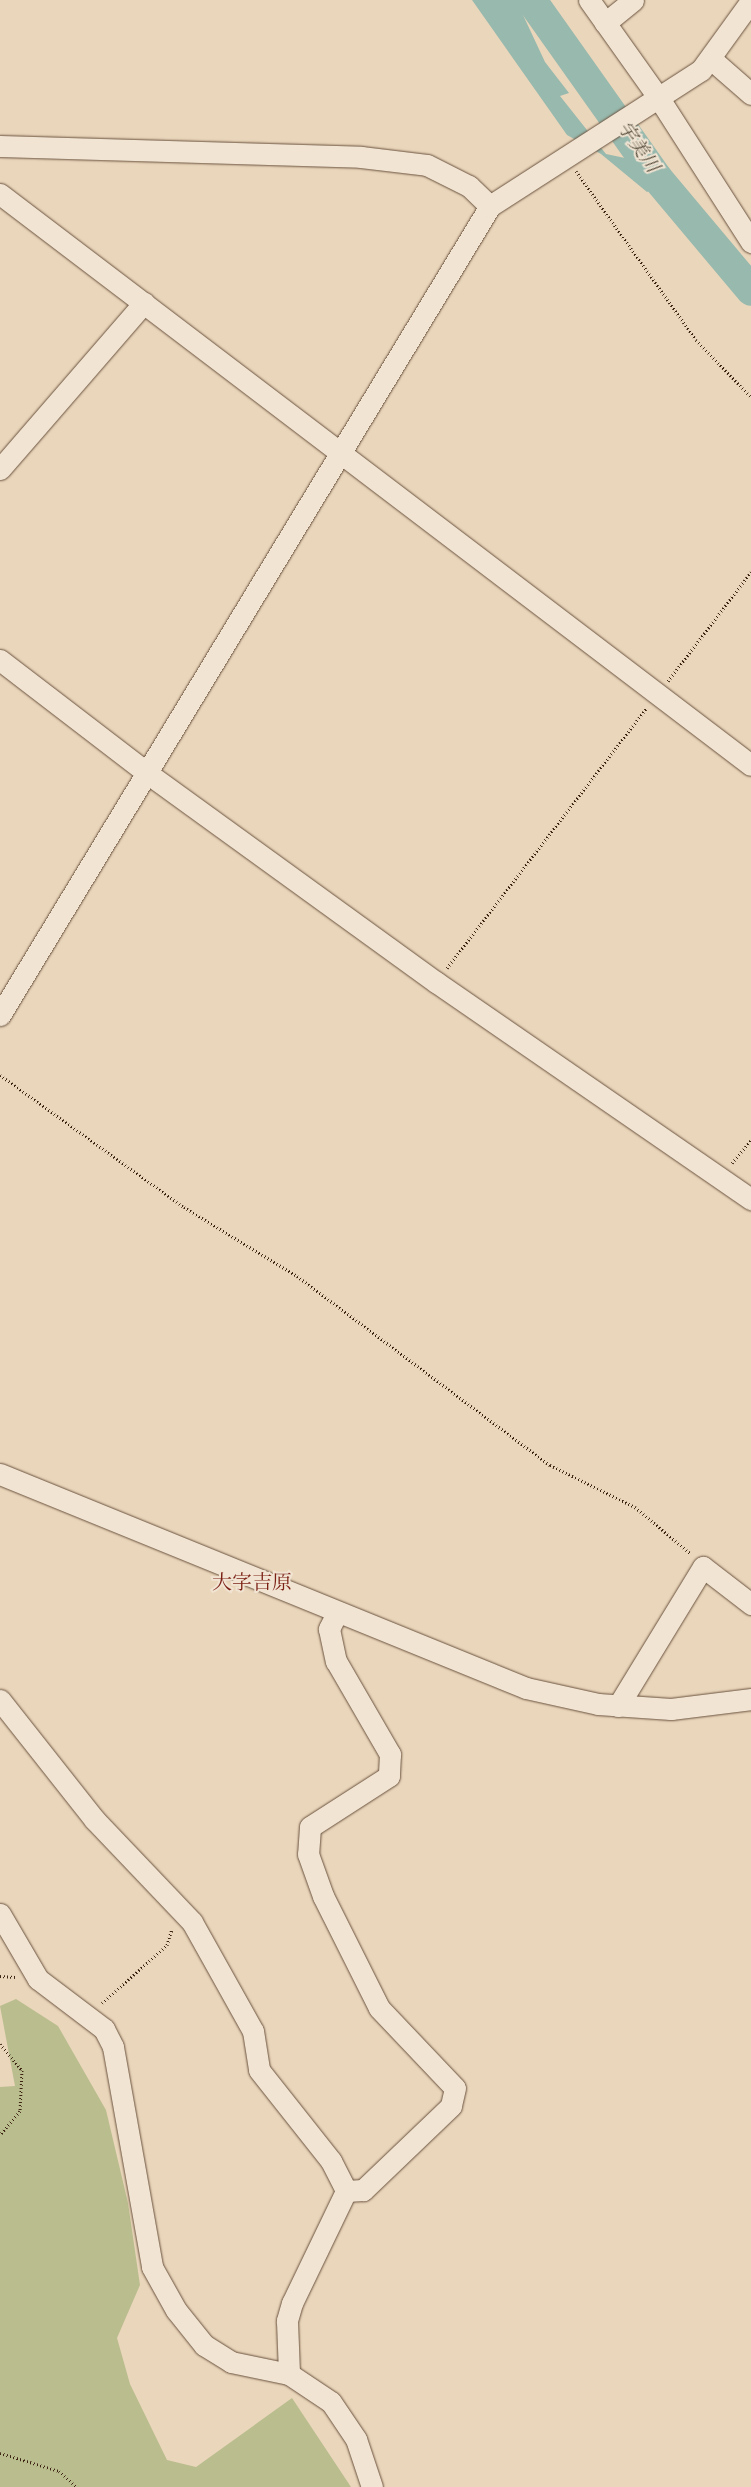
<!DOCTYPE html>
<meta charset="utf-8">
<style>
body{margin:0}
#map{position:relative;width:751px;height:2487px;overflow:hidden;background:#ead6bb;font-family:"Sorts Mill Goudy","Noto Serif JP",serif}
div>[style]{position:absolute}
.green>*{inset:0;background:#babd8e}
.water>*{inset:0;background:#98b9ae}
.river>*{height:31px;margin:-15.5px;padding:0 15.5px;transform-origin:15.5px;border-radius:15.5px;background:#98b9ae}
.path>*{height:3px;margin-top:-1.5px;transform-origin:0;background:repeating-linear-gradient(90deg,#3f2614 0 1px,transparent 0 3.5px)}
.roads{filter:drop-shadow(0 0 1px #6a523e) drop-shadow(0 0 1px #6a523e)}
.minor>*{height:21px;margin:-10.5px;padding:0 10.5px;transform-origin:10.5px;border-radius:10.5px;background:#f1e4d3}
span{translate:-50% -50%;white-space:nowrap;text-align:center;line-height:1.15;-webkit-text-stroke:4px #f1e4d3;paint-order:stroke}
.water-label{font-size:19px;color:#554b3a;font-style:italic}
.quarter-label{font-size:20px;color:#7a1f14}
</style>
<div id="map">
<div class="green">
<i style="clip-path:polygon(16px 1999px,58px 2026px,106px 2110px,128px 2203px,140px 2285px,117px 2338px,130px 2384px,167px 2460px,196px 2467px,292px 2398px,351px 2487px,0 2487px,0 2087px,15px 2086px,0 2006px)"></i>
</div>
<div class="water">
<i style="clip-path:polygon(472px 0,516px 0,545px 62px,569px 93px,560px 96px,606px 154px,625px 158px,652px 189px,647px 192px,601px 154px,567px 135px)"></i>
</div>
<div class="river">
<i style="left:531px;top:0;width:218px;rotate:54.7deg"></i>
<i style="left:657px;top:178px;width:146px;rotate:50deg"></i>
</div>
<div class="path">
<i style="left:576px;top:171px;width:207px;rotate:54.6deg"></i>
<i style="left:696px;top:340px;width:79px;rotate:46deg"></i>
<i style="left:668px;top:681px;width:137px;rotate:-52.7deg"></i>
<i style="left:447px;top:968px;width:327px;rotate:-52.5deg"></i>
<i style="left:0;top:1075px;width:226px;rotate:35.7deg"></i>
<i style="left:184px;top:1207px;width:132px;rotate:31.4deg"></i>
<i style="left:297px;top:1276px;width:316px;rotate:36.8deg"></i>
<i style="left:550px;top:1465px;width:95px;rotate:26.3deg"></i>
<i style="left:635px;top:1507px;width:73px;rotate:40deg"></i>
<i style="left:732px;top:1163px;width:30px;rotate:-50deg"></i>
<i style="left:0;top:1976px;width:15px;rotate:4deg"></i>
<i style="left:102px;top:2003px;width:87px;rotate:-41.7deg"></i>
<i style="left:167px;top:1945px;width:17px;rotate:-73deg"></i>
<i style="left:0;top:2044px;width:34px;rotate:50deg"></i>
<i style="left:22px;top:2070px;width:41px;rotate:92.8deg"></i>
<i style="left:20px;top:2111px;width:31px;rotate:130deg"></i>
<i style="left:0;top:2453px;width:62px;rotate:17deg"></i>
<i style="left:59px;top:2471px;width:24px;rotate:42deg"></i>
</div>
<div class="roads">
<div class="minor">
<i style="left:589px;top:0;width:123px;rotate:54.6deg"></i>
<i style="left:660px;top:100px;width:169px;rotate:57.3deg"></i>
<i style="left:605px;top:23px;width:36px;rotate:-39deg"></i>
<i style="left:711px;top:59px;width:53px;rotate:41.2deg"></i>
<i style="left:0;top:146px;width:361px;rotate:1.7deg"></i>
<i style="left:361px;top:157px;width:66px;rotate:6.9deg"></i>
<i style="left:427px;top:165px;width:47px;rotate:26.6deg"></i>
<i style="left:469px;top:186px;width:29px;rotate:44deg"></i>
<i style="left:0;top:194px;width:943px;rotate:37.25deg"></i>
<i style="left:0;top:469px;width:220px;rotate:-49.1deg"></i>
<i style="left:0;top:660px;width:185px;rotate:37.5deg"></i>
<i style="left:147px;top:773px;width:357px;rotate:35.9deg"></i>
<i style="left:436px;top:982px;width:383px;rotate:34.6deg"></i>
<i style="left:0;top:1015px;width:946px;rotate:-58.8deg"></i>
<i style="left:490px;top:206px;width:251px;rotate:-32.8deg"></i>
<i style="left:701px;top:70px;width:85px;rotate:-54.1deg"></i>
<i style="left:0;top:1474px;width:568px;rotate:22.14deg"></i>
<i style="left:526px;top:1688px;width:74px;rotate:12.5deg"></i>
<i style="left:598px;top:1704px;width:73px;rotate:3.9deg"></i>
<i style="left:671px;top:1709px;width:81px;rotate:-7.1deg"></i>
<i style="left:337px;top:1613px;width:18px;rotate:117deg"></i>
<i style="left:329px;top:1629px;width:33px;rotate:78deg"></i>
<i style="left:336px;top:1661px;width:108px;rotate:59.9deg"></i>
<i style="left:390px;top:1754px;width:22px;rotate:93deg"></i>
<i style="left:389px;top:1776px;width:94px;rotate:147.2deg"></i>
<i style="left:310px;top:1827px;width:27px;rotate:94deg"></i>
<i style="left:308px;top:1854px;width:45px;rotate:70.3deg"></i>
<i style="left:323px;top:1896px;width:125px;rotate:63.4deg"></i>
<i style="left:379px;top:2008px;width:110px;rotate:46.5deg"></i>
<i style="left:455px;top:2088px;width:18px;rotate:103deg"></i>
<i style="left:451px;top:2106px;width:122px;rotate:136.3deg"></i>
<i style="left:363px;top:2190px;width:17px;rotate:177deg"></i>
<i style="left:0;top:1700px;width:152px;rotate:51.7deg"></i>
<i style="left:94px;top:1819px;width:142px;rotate:46.4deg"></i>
<i style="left:192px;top:1922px;width:125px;rotate:60.8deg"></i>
<i style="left:253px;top:2031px;width:39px;rotate:81deg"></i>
<i style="left:259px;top:2070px;width:116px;rotate:51.6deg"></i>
<i style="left:331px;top:2161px;width:34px;rotate:63deg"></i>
<i style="left:346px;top:2191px;width:124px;rotate:115.7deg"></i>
<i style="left:292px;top:2303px;width:19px;rotate:106deg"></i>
<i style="left:287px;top:2321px;width:53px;rotate:87.8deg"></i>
<i style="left:618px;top:1706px;width:163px;rotate:-58.6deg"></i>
<i style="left:703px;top:1567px;width:61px;rotate:37.6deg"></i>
<i style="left:0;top:1914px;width:75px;rotate:59.7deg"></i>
<i style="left:38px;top:1979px;width:83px;rotate:37.1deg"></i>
<i style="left:104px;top:2029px;width:20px;rotate:63deg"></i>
<i style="left:113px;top:2047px;width:223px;rotate:79.9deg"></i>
<i style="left:152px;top:2267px;width:49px;rotate:60.8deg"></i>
<i style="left:176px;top:2310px;width:45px;rotate:51.3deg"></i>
<i style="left:204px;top:2345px;width:32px;rotate:32deg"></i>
<i style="left:231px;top:2362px;width:59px;rotate:11.7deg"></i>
<i style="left:289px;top:2374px;width:50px;rotate:33.7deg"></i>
<i style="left:331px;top:2402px;width:45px;rotate:56deg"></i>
<i style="left:356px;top:2439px;width:51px;rotate:71.6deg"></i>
</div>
</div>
<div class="water-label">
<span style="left:637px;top:148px;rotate:55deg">宇美川</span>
</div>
<div class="quarter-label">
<span style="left:252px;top:1584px">大字吉原</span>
</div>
</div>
